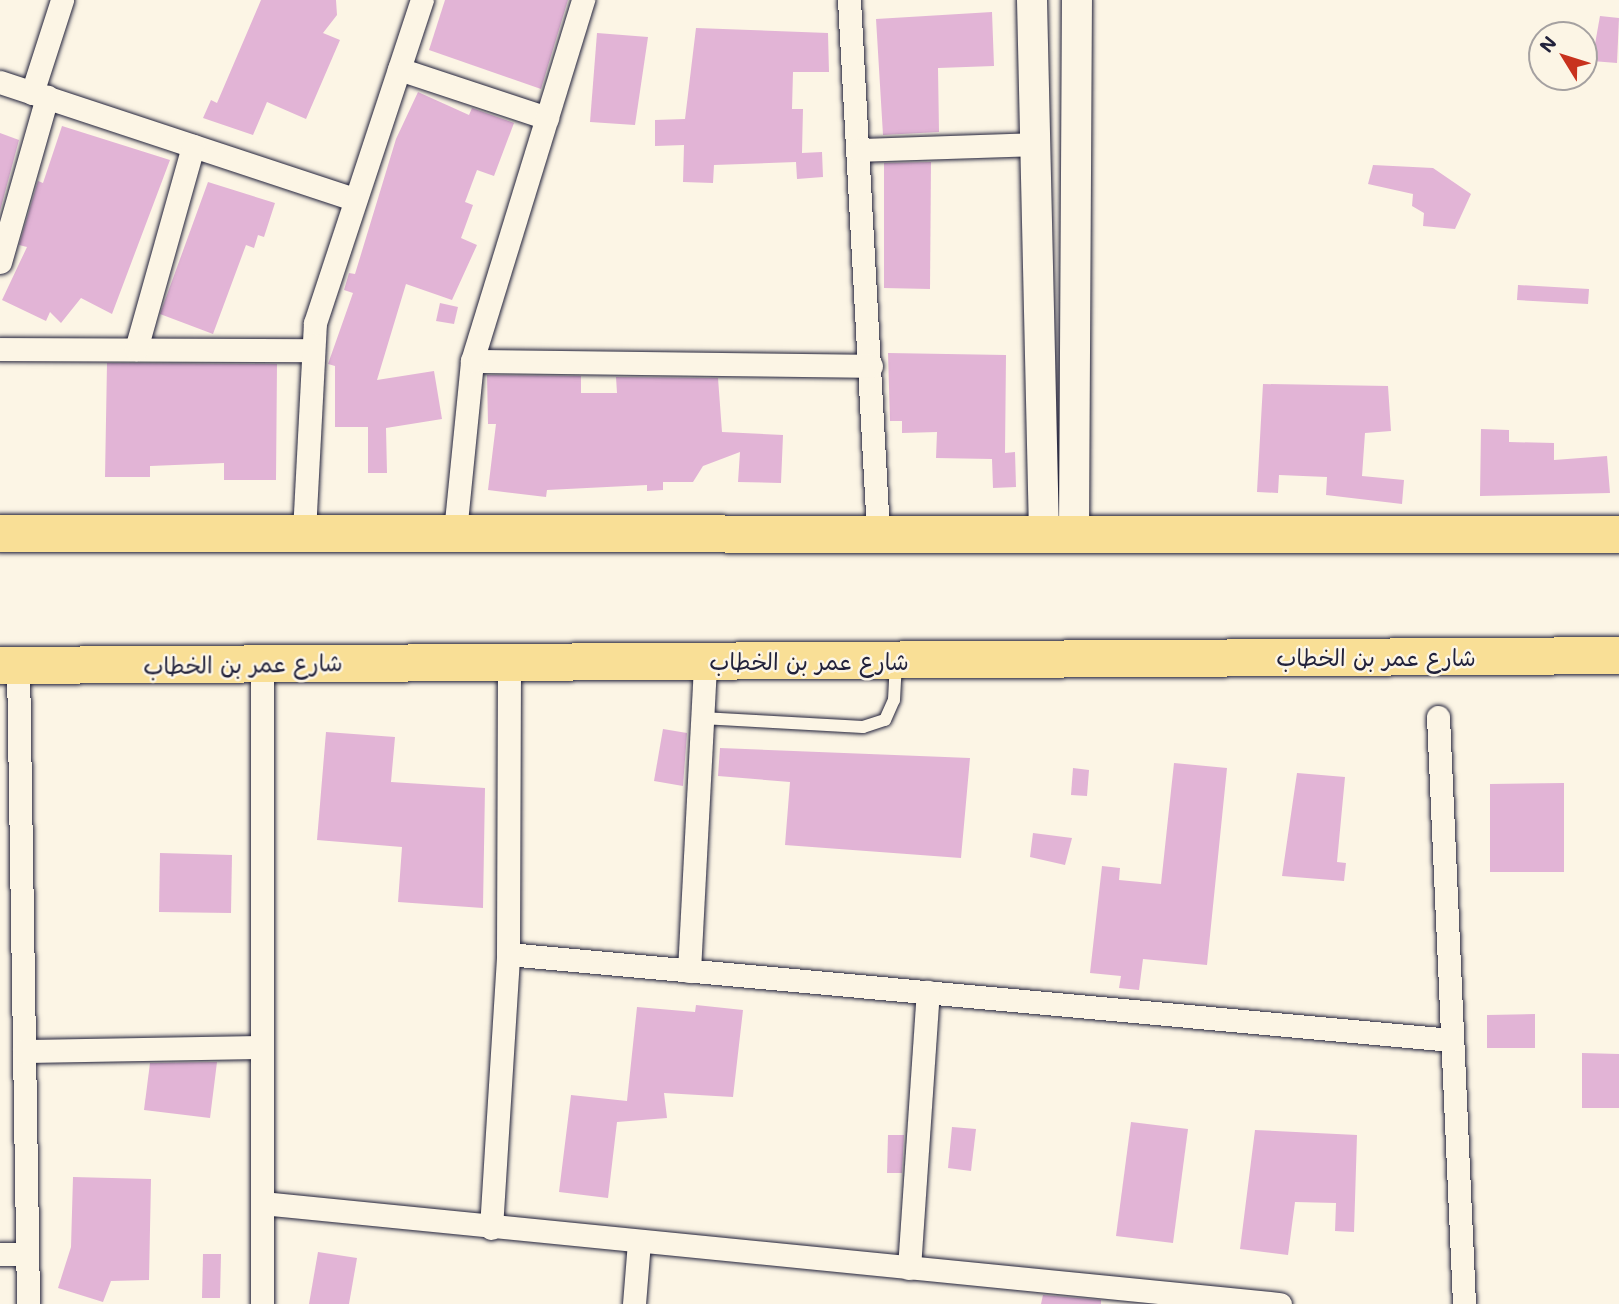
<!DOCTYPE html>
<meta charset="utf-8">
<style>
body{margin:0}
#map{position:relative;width:1619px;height:1304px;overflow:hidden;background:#fcf5e5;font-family:Mali,"Playpen Sans Arabic",sans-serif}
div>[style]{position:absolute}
.building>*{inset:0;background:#e2b4d6}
.roads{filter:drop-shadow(0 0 2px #22223b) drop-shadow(0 0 2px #22223b)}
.service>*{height:12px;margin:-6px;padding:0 6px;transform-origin:6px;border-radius:6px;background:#fcf5e5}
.minor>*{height:23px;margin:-11.5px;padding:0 11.5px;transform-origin:11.5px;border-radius:11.5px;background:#fcf5e5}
.tertiary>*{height:30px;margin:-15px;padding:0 15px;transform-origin:15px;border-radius:15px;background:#fcf5e5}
.primary>*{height:37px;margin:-18.5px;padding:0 18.5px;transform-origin:18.5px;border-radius:18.5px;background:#f9df96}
span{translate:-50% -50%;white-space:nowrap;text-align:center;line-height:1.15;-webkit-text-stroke:5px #fcf5e5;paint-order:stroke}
.street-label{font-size:23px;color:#22223b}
.north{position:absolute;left:1528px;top:21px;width:70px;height:70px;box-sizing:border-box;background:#fcf5e5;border:2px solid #a5a1a1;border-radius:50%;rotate:308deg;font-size:19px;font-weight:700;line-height:28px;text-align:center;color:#22223b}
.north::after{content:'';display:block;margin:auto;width:24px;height:32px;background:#c8321e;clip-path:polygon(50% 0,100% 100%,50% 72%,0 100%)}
</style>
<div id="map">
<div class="building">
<i style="clip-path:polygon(261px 0,336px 0,337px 15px,323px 33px,340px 40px,306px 119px,267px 102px,253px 135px,203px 118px,211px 100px,217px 103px)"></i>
<i style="clip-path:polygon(445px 0,568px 0,541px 89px,429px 50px)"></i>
<i style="clip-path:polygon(992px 12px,994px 66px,938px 68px,939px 132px,883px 135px,876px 19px)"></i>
<i style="clip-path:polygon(1600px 16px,1619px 18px,1617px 63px,1592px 61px)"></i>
<i style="clip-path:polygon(696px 28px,828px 33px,829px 72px,793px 72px,792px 109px,803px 109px,802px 153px,822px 152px,823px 177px,797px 179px,796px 162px,714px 165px,713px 183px,683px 182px,684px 145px,655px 146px,655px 120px,685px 119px)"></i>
<i style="clip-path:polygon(597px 33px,648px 37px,635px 125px,590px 122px)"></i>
<i style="clip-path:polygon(418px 92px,469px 115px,472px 108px,514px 123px,494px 176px,477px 170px,465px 202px,473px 205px,461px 238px,477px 245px,452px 300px,406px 284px,377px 380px,434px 371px,442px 419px,386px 428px,387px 473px,368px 473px,368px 427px,335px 427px,335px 366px,328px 364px,353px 293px,344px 290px,349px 273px,355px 274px,396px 139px)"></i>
<i style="clip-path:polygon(62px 126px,170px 160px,112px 314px,81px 298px,61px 323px,50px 312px,46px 321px,2px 300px,27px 247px,19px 245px,38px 181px,43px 183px)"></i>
<i style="clip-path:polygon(0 133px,19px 140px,0 211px)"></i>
<i style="clip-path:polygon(931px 162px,930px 289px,884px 288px,884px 163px)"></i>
<i style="clip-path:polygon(1373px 165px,1433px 168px,1471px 194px,1455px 229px,1423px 226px,1424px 213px,1412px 206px,1413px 194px,1368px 184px)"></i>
<i style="clip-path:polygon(208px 182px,275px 203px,264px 237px,258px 235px,254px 248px,246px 245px,213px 334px,160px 314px)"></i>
<i style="clip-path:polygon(1518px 285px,1589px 289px,1588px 304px,1517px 300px)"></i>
<i style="clip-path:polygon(440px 303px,458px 307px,454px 324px,436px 321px)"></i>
<i style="clip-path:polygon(888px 353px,1006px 355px,1005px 453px,1015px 452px,1016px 487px,993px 488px,992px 459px,936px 458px,937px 432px,902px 433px,902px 421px,890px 421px)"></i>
<i style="clip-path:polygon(107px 363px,277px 364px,276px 480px,224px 480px,224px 463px,150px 466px,150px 477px,105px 477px)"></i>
<i style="clip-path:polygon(487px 375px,581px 376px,581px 393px,617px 393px,616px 377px,718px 378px,722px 432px,783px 435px,781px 483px,738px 482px,740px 452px,703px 466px,693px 482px,663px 482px,663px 490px,647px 491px,647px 485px,547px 490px,546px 497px,488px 490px,496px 424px,488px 424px)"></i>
<i style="clip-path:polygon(1263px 384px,1388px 386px,1391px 431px,1365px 433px,1362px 476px,1404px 480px,1402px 504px,1326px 495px,1327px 477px,1279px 475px,1278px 493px,1257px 492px)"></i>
<i style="clip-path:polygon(1481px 429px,1509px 430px,1509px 442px,1554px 443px,1554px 460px,1607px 456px,1610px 493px,1480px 496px)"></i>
<i style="clip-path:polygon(663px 729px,687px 733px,683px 786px,654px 781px)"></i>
<i style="clip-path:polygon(326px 732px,395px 737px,391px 782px,485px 788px,483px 908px,398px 902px,402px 847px,317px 840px)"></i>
<i style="clip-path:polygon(720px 748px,970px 758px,961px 858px,785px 845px,790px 782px,718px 776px)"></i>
<i style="clip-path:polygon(1174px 763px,1227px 768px,1207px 965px,1143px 959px,1139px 990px,1119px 988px,1121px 976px,1090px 973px,1102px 866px,1120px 868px,1119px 880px,1161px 884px)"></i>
<i style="clip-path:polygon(1073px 768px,1089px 770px,1087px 796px,1071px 795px)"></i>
<i style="clip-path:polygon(1297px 773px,1345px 777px,1337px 862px,1346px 863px,1344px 881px,1282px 876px)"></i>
<i style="clip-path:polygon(1564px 783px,1564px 872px,1490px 872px,1490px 784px)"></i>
<i style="clip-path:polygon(1033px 833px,1072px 838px,1065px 865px,1030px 857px)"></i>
<i style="clip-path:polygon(160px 853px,232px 855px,231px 913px,159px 912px)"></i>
<i style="clip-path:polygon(696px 1005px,743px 1010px,733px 1097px,664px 1093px,667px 1118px,617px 1122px,608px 1198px,559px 1192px,571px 1095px,627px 1101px,637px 1007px,695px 1012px)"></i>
<i style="clip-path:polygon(1535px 1014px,1535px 1048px,1487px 1048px,1487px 1015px)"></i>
<i style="clip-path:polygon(1582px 1053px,1619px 1054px,1619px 1108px,1582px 1108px)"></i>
<i style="clip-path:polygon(217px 1062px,210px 1118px,144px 1110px,150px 1063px)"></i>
<i style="clip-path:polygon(1131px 1122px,1188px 1129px,1173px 1243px,1116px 1236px)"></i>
<i style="clip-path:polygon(952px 1127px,976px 1129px,971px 1171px,948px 1168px)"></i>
<i style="clip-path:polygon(1255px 1130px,1357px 1135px,1354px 1232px,1335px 1231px,1336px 1203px,1295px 1202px,1288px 1255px,1240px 1249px)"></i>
<i style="clip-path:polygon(888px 1135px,904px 1135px,902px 1173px,887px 1173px)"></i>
<i style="clip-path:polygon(73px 1177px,151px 1179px,149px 1280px,111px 1281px,103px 1302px,58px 1288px,71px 1247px)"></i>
<i style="clip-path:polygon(318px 1252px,357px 1258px,349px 1304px,309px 1304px)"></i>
<i style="clip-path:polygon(203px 1254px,221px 1254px,220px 1298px,202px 1298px)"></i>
<i style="clip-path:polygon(1043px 1295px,1101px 1300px,1101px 1304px,1041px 1304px)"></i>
</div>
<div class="roads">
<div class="service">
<i style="left:702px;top:718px;width:161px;rotate:3.2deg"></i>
<i style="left:863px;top:727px;width:23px;rotate:-18deg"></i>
<i style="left:885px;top:720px;width:22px;rotate:-66deg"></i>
<i style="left:894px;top:700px;width:38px;rotate:-87deg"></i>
</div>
<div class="minor">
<i style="left:849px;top:0;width:533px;rotate:86.88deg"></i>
<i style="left:399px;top:69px;width:156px;rotate:18.3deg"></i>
<i style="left:0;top:82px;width:373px;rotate:18.3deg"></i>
<i style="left:32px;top:93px;width:98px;rotate:-72.1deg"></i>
<i style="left:858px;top:150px;width:177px;rotate:-1.9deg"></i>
<i style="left:0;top:262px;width:172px;rotate:-74.1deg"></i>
<i style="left:0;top:349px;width:313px;rotate:0.2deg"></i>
<i style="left:136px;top:349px;width:211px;rotate:-74.3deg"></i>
<i style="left:472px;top:361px;width:399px;rotate:0.7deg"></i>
<i style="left:304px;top:532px;width:209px;rotate:-87deg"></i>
<i style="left:315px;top:323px;width:340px;rotate:-71.7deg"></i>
<i style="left:455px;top:532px;width:172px;rotate:-84.3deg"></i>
<i style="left:472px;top:361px;width:378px;rotate:-72.9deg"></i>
<i style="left:18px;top:665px;width:639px;rotate:89.1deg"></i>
<i style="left:1438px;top:717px;width:588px;rotate:87.46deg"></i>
<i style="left:508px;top:954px;width:948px;rotate:5.21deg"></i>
<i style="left:689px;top:971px;width:309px;rotate:-87deg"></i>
<i style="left:24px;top:1051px;width:238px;rotate:-1deg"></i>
<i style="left:262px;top:1203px;width:1023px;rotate:5.67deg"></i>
<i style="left:491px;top:1228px;width:275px;rotate:-86.4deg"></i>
<i style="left:508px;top:954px;width:296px;rotate:-89.8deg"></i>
<i style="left:0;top:1254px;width:27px"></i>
<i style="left:909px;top:1268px;width:277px;rotate:-86.1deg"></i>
<i style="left:262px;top:1304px;width:638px;rotate:-90deg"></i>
<i style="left:634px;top:1304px;width:62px;rotate:-85.4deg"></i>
</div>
<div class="tertiary">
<i style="left:1032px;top:0;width:532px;rotate:88.71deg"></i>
<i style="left:1074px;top:532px;width:532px;rotate:-89.68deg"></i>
</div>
<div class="primary">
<i style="left:0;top:533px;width:1619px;rotate:0.04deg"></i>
<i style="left:0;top:665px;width:1619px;rotate:-0.35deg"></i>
</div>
</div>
<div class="street-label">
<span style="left:1376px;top:657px">شارع عمر بن الخطاب</span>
<span style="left:809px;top:661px">شارع عمر بن الخطاب</span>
<span style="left:243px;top:664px;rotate:-1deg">شارع عمر بن الخطاب</span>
</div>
<div class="north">N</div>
</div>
